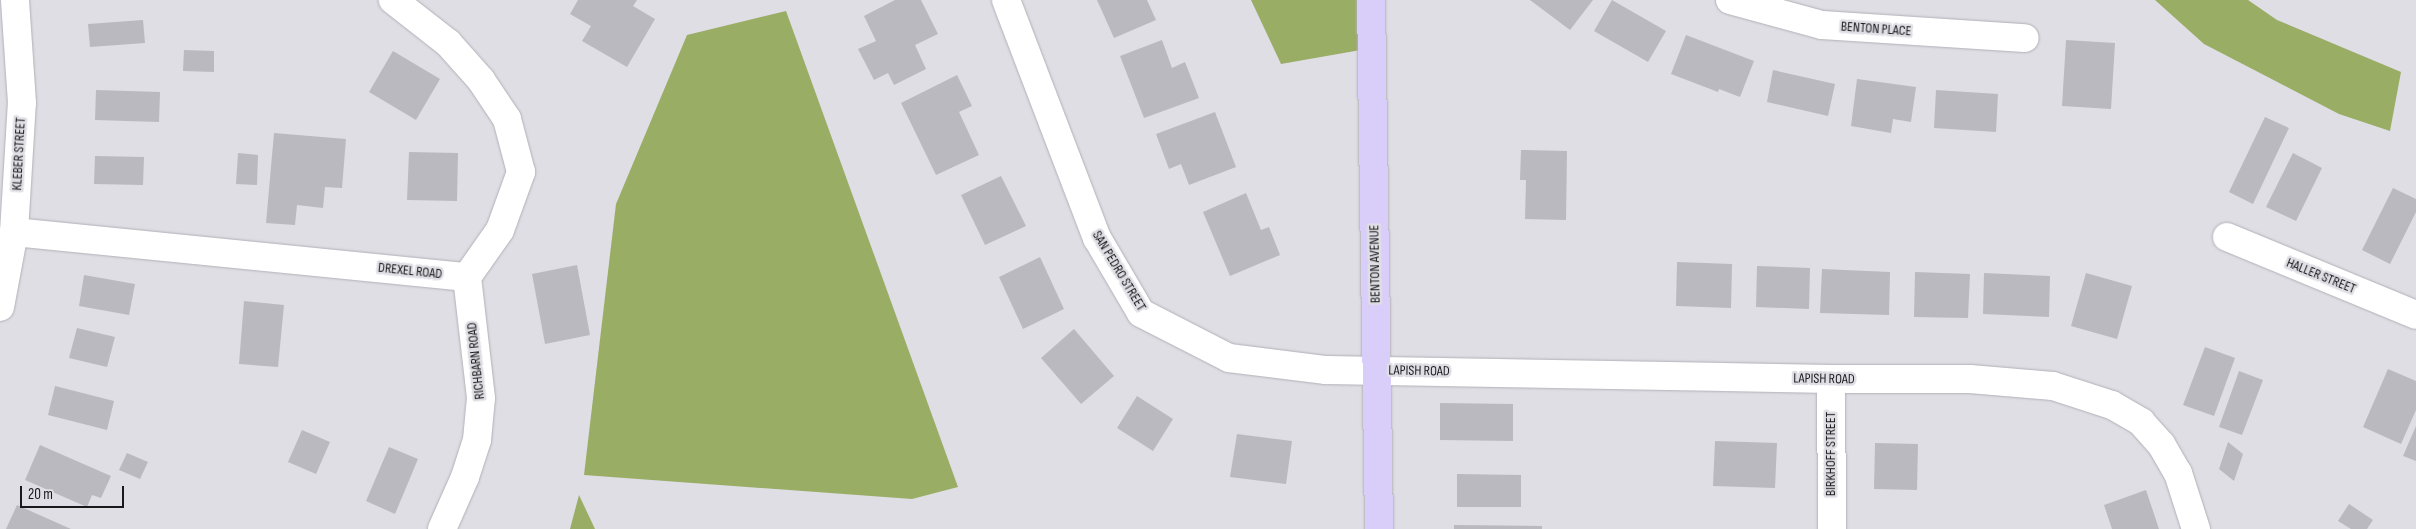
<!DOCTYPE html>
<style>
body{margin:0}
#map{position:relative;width:2416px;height:529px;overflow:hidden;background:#dfdee4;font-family:"Sofia Sans Condensed",sans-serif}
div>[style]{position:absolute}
.forest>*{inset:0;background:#99ad65}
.building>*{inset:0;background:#bbb9c0}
.roads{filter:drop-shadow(0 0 1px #b2b0b7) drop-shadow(0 0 1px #b2b0b7)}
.street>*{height:28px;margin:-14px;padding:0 14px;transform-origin:14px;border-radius:14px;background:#fff}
.primary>*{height:28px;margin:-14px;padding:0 14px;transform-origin:14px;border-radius:14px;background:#d9cef9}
span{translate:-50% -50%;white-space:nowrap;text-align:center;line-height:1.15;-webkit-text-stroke:5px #dfdee4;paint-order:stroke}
.street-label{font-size:14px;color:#19181a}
.scale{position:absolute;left:20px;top:486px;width:104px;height:22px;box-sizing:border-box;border:2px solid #19181a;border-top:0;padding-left:6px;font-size:15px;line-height:18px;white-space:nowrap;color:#19181a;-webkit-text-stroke:4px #dfdee4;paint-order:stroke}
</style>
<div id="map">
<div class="forest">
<i style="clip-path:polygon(1251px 0,1371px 0,1372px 48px,1281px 64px)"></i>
<i style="clip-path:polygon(2155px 0,2248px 0,2277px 20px,2401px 72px,2390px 131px,2339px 114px,2204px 44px)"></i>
<i style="clip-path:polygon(786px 11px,958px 487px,912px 499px,584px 475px,616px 204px,687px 35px)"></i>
<i style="clip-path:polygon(579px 495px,595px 529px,570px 529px)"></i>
</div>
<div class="building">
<i style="clip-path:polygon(578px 0,637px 0,633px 6px,655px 19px,627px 67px,582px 41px,591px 26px,570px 14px)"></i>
<i style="clip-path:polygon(895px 0,921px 0,938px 34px,915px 45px,926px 69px,894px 85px,888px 73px,874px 80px,858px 49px,876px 41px,864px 16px)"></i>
<i style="clip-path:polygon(1097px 0,1147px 0,1156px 20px,1114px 38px)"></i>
<i style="clip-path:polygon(1530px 0,1593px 0,1570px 30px)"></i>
<i style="clip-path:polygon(1612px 0,1666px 31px,1648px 62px,1594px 31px)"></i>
<i style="clip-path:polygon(143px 20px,145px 43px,90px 47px,88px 24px)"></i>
<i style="clip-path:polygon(1686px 35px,1754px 61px,1740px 97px,1719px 89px,1718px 92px,1671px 74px)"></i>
<i style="clip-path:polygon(1162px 40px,1172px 68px,1185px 62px,1199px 98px,1144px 118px,1120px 56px)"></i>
<i style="clip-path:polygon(2066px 40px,2115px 43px,2111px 109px,2062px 106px)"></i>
<i style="clip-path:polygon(184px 50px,214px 51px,214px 72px,183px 71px)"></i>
<i style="clip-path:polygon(393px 51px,440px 79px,416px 120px,369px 92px)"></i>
<i style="clip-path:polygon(1773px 70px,1835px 84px,1828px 116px,1767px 102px)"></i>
<i style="clip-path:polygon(957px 75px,972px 106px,959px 112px,979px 155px,936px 175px,901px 103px)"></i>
<i style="clip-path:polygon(1857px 79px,1916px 87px,1911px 122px,1893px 119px,1891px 133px,1851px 126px)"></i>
<i style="clip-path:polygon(96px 90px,160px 92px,159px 122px,95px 120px)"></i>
<i style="clip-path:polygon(1936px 90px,1998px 94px,1996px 132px,1934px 128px)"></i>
<i style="clip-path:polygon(1215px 112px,1236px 167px,1189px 185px,1181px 164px,1169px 169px,1156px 134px)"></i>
<i style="clip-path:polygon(2265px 117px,2289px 128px,2253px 204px,2229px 192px)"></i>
<i style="clip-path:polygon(274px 133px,346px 139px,342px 188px,325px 187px,323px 208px,297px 205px,295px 225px,266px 223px)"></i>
<i style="clip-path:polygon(1521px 150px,1567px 151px,1566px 220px,1525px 219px,1526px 180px,1520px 180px)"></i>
<i style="clip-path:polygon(409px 152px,458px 153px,457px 201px,407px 200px)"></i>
<i style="clip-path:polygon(238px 153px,258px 155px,257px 185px,236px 184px)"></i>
<i style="clip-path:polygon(2293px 153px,2322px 168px,2296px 221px,2266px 207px)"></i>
<i style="clip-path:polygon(95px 156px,144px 157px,143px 185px,94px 184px)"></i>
<i style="clip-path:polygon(1001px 176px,1026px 226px,985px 245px,961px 195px)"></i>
<i style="clip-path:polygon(2393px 188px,2416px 199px,2416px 212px,2390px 264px,2362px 250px)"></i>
<i style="clip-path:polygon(1246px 193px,1261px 230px,1269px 227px,1280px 255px,1230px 276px,1203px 212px)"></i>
<i style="clip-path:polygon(1040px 257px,1064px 309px,1023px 329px,999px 277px)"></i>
<i style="clip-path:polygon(1677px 262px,1732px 264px,1731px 308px,1676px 306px)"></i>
<i style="clip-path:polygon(577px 265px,590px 335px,545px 344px,532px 274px)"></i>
<i style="clip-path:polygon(1757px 266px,1810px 268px,1809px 309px,1756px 307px)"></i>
<i style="clip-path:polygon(1822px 269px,1890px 272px,1889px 315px,1820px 313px)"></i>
<i style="clip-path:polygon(1915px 272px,1970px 274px,1968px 318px,1914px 317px)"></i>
<i style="clip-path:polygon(1984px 273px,2050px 276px,2049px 317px,1983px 314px)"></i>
<i style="clip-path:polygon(2086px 273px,2132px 286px,2117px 339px,2071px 326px)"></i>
<i style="clip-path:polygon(84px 275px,135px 284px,129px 315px,79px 306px)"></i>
<i style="clip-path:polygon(244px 301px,284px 305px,278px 367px,239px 364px)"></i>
<i style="clip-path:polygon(77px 328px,115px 337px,107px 367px,69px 358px)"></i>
<i style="clip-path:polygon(1074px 329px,1114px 376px,1081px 404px,1041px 358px)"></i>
<i style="clip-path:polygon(2205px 347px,2235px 358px,2214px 416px,2183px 405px)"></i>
<i style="clip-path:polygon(2388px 369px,2416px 381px,2416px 410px,2401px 444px,2363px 427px)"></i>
<i style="clip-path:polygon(2239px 371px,2263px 380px,2242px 435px,2219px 427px)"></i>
<i style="clip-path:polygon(55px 386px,114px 401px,107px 430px,48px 415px)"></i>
<i style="clip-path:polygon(1137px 396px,1173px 419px,1153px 451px,1117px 428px)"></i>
<i style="clip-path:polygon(1440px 403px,1513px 404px,1513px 441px,1440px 440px)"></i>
<i style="clip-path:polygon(2416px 426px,2416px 461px,2403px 456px)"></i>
<i style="clip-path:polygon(302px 430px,330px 442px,316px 474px,288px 462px)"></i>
<i style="clip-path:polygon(1237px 434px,1292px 441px,1286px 484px,1230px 477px)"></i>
<i style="clip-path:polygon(1715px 441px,1777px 443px,1775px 488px,1713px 486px)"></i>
<i style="clip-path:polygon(2228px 442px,2243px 454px,2234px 481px,2219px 469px)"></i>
<i style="clip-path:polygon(1875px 443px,1918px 444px,1917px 490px,1874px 489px)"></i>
<i style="clip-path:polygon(40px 445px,111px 476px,101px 498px,92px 495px,87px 507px,25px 480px)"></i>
<i style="clip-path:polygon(389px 447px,418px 459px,395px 514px,366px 501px)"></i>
<i style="clip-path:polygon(127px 453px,148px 462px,140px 479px,119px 470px)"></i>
<i style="clip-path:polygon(1457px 474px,1521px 475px,1521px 507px,1457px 507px)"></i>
<i style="clip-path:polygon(2146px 490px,2159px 529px,2112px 529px,2104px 505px)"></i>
<i style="clip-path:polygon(2349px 504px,2373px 520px,2367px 529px,2351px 529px,2338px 521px)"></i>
<i style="clip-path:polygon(17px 505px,71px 529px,6px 529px)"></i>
<i style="clip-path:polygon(1454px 525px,1542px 526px,1542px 529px,1454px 529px)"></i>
</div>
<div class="roads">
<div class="street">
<i style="left:1006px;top:0;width:255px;rotate:69.1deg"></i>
<i style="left:1097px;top:238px;width:87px;rotate:59.6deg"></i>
<i style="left:1141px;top:313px;width:99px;rotate:27.1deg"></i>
<i style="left:1229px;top:358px;width:98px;rotate:7.1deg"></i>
<i style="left:1326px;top:370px;width:505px;rotate:1.02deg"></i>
<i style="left:1831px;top:379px;width:139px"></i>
<i style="left:1970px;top:379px;width:83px;rotate:4.8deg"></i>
<i style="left:2053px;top:386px;width:62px;rotate:17.9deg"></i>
<i style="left:2112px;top:405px;width:34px;rotate:30deg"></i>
<i style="left:2141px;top:422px;width:30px;rotate:48deg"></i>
<i style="left:2161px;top:444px;width:34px;rotate:60deg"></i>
<i style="left:2178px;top:473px;width:59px;rotate:72.2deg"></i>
<i style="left:1730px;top:0;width:95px;rotate:15.2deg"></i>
<i style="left:1822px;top:25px;width:203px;rotate:3.7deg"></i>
<i style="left:14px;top:232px;width:455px;rotate:5.7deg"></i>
<i style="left:467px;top:277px;width:57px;rotate:-54.9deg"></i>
<i style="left:500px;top:230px;width:62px;rotate:-70.1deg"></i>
<i style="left:521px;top:172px;width:55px;rotate:-104.8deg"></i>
<i style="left:507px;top:119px;width:47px;rotate:-123.7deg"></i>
<i style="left:481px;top:80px;width:50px;rotate:-131.7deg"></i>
<i style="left:448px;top:43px;width:70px;rotate:-142deg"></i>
<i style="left:2227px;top:237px;width:204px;rotate:22.4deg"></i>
<i style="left:0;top:307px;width:76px;rotate:-79.4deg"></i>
<i style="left:14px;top:232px;width:129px;rotate:-86.5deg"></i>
<i style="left:22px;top:103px;width:103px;rotate:-93.9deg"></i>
<i style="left:1831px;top:379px;width:150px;rotate:89.6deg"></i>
<i style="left:442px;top:529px;width:57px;rotate:-66.1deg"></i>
<i style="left:465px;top:477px;width:39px;rotate:-72deg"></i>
<i style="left:477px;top:440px;width:42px;rotate:-84.6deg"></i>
<i style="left:481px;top:398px;width:122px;rotate:-96.6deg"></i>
</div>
<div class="primary">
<i style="left:1371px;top:0;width:529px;rotate:89.13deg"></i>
</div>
</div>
<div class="street-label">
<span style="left:1876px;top:29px;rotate:4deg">BENTON PLACE</span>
<span style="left:19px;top:154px;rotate:-87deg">KLEBER STREET</span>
<span style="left:1375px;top:264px;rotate:-91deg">BENTON AVENUE</span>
<span style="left:410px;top:271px;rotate:6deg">DREXEL ROAD</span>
<span style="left:1119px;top:271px;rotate:59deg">SAN PEDRO STREET</span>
<span style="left:2321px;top:276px;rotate:22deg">HALLER STREET</span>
<span style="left:476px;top:361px;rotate:-96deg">RICHBARN ROAD</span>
<span style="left:1419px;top:371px;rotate:1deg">LAPISH ROAD</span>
<span style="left:1824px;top:379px;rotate:1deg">LAPISH ROAD</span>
<span style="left:1831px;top:454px;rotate:-90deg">BIRKHOFF STREET</span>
</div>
<div class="scale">20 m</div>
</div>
